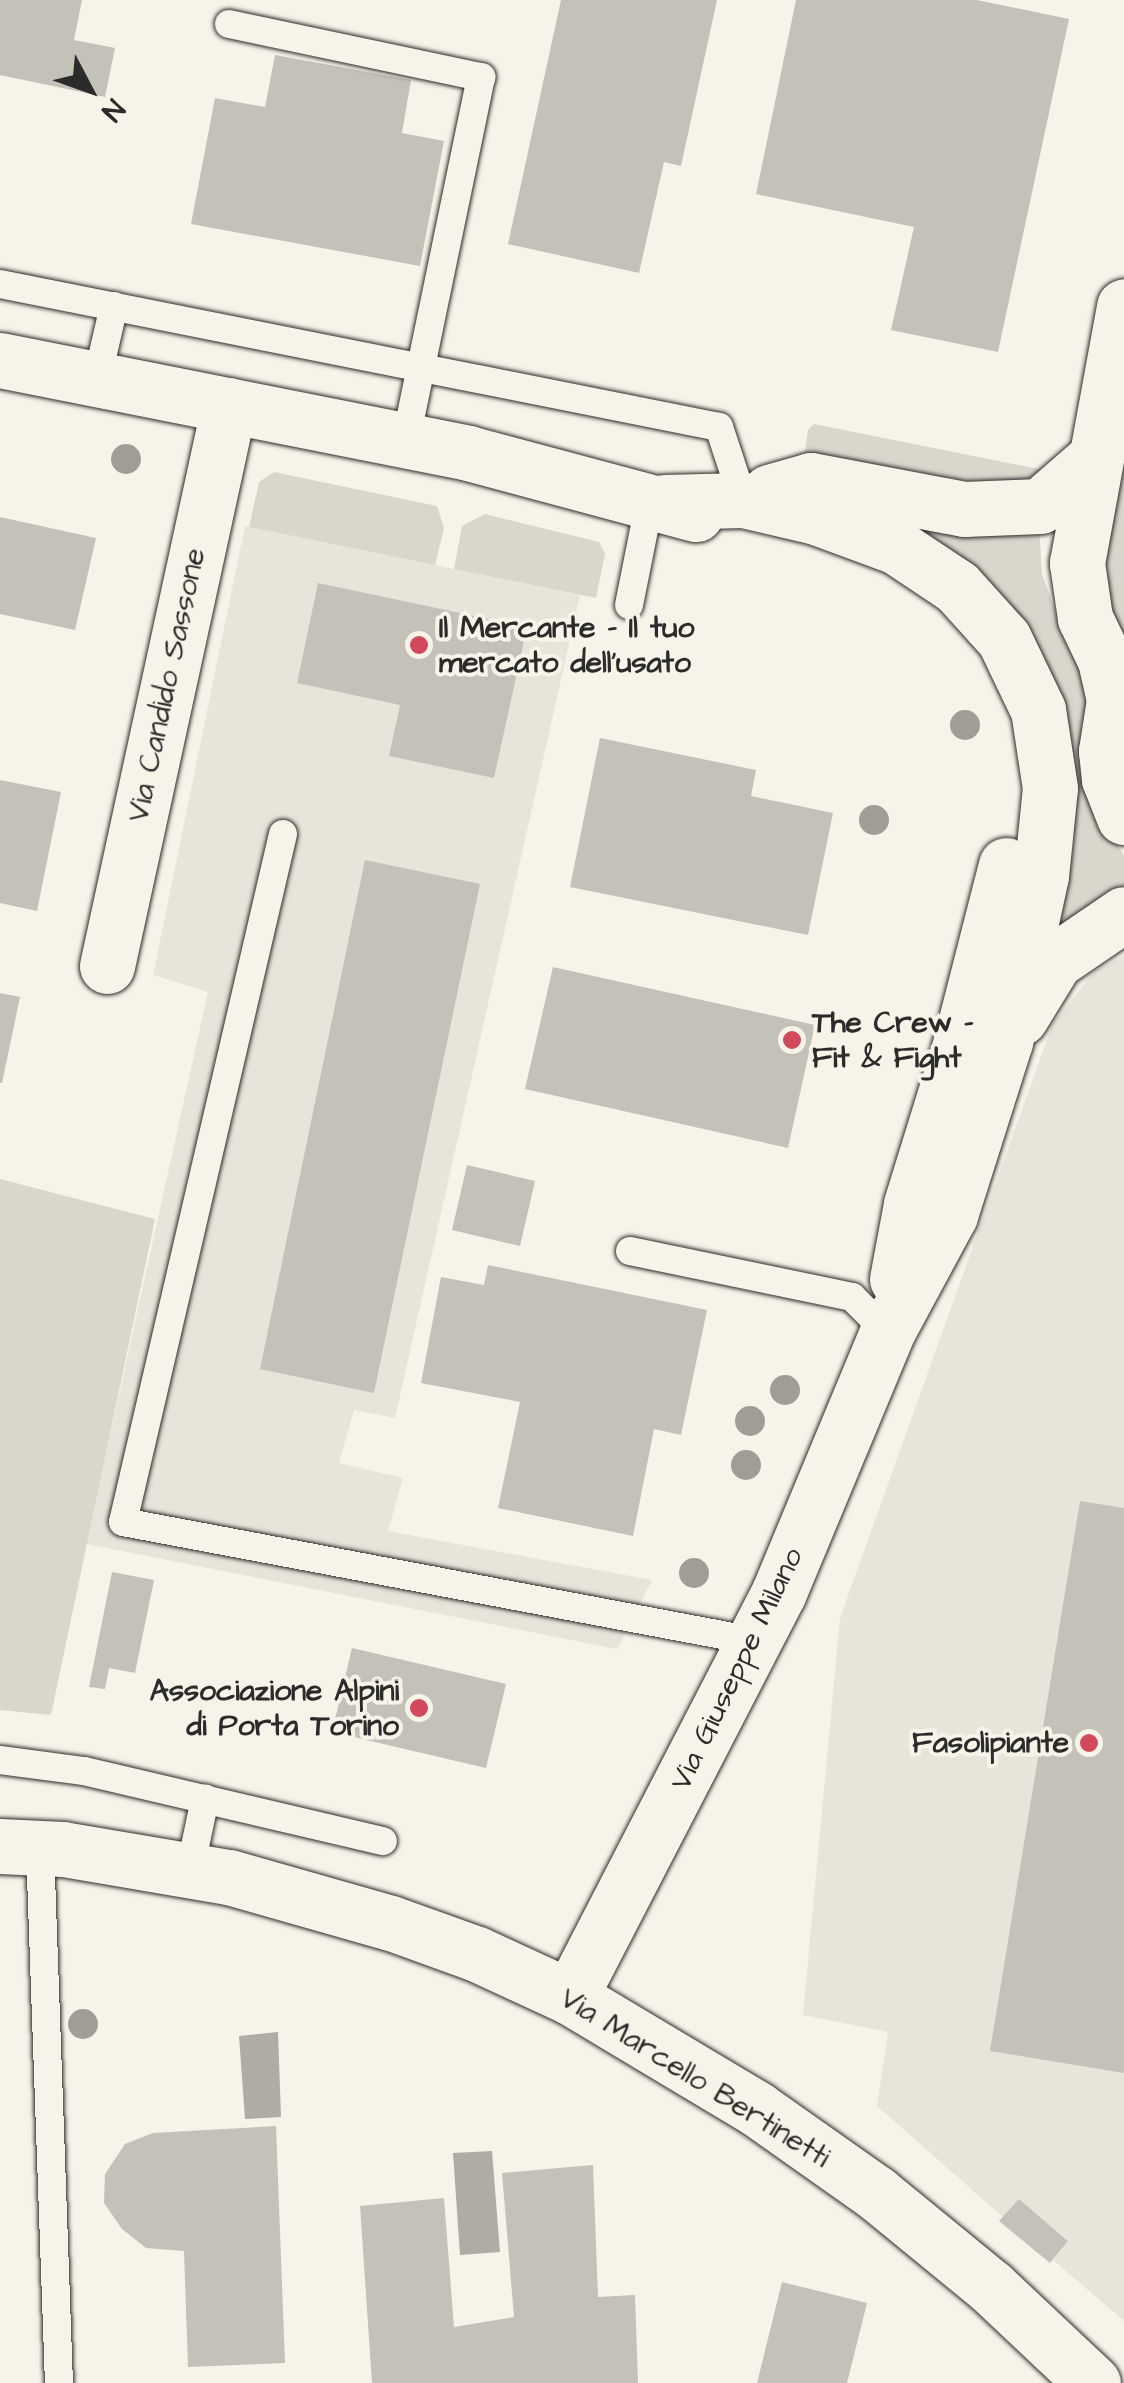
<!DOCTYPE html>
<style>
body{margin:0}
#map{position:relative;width:1124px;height:2383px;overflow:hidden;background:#f7f3e8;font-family:"Architects Daughter",sans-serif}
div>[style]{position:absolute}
.built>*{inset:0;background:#e8e4da}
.green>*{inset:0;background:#dad6cc}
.water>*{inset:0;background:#afaca4}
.building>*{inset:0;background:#c4c1b9}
.roads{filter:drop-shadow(0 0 2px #2b2b2b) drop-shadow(0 0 2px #2b2b2b)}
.lane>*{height:28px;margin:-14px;padding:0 14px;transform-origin:14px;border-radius:14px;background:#f7f3e8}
.street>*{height:55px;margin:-27.5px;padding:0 27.5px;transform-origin:27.5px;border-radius:27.5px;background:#f7f3e8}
.trees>*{width:30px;height:30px;margin:-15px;border-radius:50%;background:#9f9d96}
.dots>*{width:28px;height:28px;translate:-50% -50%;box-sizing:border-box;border:5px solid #f7f3e8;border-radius:50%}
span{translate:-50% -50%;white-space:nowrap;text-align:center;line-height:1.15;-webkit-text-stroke:8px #f7f3e8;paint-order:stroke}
.poi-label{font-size:30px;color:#2b2b2b;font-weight:700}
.left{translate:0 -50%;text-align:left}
.right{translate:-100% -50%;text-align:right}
.street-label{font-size:30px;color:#2b2b2b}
.north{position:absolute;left:40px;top:40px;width:100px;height:100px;-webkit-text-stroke:8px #f7f3e8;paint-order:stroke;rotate:131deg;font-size:28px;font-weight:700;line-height:40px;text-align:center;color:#2b2b2b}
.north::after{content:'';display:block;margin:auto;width:35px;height:45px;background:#2b2b2b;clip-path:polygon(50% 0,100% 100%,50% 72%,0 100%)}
</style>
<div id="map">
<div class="built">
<i style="clip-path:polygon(245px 526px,580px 595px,395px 1418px,354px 1410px,339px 1463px,403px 1478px,388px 1531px,652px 1580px,617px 1649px,86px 1544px,208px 992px,153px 975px)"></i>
<i style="clip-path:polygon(1124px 956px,1124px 2321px,1053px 2260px,1068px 2240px,1019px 2199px,1003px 2217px,877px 2106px,888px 2032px,803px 2015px,840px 1618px,1053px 1023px,1095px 971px)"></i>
</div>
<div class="green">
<i style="clip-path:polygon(814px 424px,1043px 470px,1027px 492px,803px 465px,808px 430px)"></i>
<i style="clip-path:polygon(1124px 447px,1124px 637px,1111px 612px,1103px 573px)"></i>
<i style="clip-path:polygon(274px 472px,437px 506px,444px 528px,435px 565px,249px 527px,259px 482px)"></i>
<i style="clip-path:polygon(852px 512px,1039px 525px,1042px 574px,1065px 638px,1085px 672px,1094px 800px,1124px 856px,1124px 891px,1050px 941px,1074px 844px,1068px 747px)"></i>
<i style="clip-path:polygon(485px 514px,599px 542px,605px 554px,596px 598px,454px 569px,462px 526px)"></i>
<i style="clip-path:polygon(0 1179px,155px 1219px,51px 1715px,0 1710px)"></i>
</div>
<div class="water">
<i style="clip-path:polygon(278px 2032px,281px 2117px,245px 2119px,239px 2036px)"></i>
<i style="clip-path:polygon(492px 2151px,500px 2252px,460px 2255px,453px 2153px)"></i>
</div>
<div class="building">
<i style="clip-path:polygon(0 0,82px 0,74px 40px,115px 48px,105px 97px,0 75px)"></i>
<i style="clip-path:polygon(561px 0,717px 0,681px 166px,664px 162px,639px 273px,508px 244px)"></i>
<i style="clip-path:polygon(796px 0,977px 0,1069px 19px,998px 352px,891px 330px,914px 227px,756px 194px)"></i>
<i style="clip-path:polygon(275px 55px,411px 80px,402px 133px,444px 141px,420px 266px,191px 224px,215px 98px,265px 107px)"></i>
<i style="clip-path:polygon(0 517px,96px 538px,75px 630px,0 614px)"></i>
<i style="clip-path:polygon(318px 583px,527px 627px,494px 778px,389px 756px,400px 705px,297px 683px)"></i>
<i style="clip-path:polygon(600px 738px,756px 770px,751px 796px,833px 813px,808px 935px,570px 887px)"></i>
<i style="clip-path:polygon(0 780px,61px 792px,37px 911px,0 903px)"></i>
<i style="clip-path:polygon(365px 860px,480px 884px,374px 1393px,260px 1369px)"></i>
<i style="clip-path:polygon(553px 967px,815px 1025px,788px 1148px,525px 1089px)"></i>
<i style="clip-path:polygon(0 993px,20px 997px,2px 1083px,0 1083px)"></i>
<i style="clip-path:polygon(467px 1165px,535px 1181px,520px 1246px,452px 1230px)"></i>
<i style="clip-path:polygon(488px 1265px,707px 1310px,681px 1435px,654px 1429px,633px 1536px,498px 1508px,520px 1402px,421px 1383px,441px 1277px,484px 1285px)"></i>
<i style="clip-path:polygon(1080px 1501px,1124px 1508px,1124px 2073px,990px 2051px)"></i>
<i style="clip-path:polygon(112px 1572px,154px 1580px,135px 1673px,109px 1668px,105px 1689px,89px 1687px)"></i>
<i style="clip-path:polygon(352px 1648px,506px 1684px,486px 1768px,332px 1732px)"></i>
<i style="clip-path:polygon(276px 2126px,285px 2363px,188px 2367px,184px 2251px,146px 2248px,122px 2229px,104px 2203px,105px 2174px,125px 2144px,153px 2133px)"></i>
<i style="clip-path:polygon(593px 2165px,598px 2297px,635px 2295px,638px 2383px,372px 2383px,360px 2206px,444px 2198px,454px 2327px,514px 2317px,502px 2173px)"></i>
<i style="clip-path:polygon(1019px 2199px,1068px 2241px,1050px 2263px,999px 2221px)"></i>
<i style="clip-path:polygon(782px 2282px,867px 2303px,847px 2383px,757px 2383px)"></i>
</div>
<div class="roads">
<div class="lane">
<i style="left:229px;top:24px;width:258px;rotate:11.9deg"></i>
<i style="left:481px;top:77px;width:371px;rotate:101.7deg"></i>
<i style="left:0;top:284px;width:733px;rotate:11.25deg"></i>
<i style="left:719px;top:427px;width:77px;rotate:71.8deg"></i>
<i style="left:97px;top:379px;width:75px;rotate:-76.9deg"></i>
<i style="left:629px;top:605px;width:107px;rotate:-78.7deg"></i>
<i style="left:283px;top:834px;width:706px;rotate:103.09deg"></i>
<i style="left:123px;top:1522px;width:642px;rotate:10.68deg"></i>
<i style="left:630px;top:1251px;width:227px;rotate:11.7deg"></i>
<i style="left:852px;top:1297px;width:49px;rotate:45deg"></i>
<i style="left:0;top:1760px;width:85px;rotate:7.5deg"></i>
<i style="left:84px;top:1771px;width:307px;rotate:13.2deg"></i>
<i style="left:40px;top:1848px;width:535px;rotate:87.97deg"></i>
<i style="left:190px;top:1870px;width:73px;rotate:-78.1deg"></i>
</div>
<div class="street">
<i style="left:0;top:360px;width:477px;rotate:11.2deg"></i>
<i style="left:468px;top:453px;width:236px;rotate:15deg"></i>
<i style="left:769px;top:492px;width:44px;rotate:-15.9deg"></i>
<i style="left:811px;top:480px;width:156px;rotate:10.7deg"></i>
<i style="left:964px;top:509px;width:76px;rotate:-2.3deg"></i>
<i style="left:1040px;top:506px;width:72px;rotate:-41deg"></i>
<i style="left:1124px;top:677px;width:25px;rotate:113deg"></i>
<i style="left:1114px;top:700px;width:52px;rotate:98.9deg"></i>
<i style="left:1106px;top:751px;width:28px;rotate:84deg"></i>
<i style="left:1109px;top:779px;width:41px;rotate:68.5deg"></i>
<i style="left:1114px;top:700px;width:41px;rotate:-102.7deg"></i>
<i style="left:1105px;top:660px;width:47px;rotate:-115.5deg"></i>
<i style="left:1085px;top:618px;width:56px;rotate:-98.3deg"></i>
<i style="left:1077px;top:563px;width:261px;rotate:-79.6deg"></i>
<i style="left:107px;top:966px;width:574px;rotate:-77.73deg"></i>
<i style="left:1020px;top:1018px;width:67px;rotate:-58.4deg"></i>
<i style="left:1055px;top:961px;width:83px;rotate:-34.3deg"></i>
<i style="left:897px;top:1279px;width:76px;rotate:-79.4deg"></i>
<i style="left:911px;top:1204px;width:159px;rotate:-72.8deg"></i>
<i style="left:958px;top:1052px;width:193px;rotate:-75.6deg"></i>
<i style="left:0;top:1846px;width:63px;rotate:2.7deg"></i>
<i style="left:63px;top:1849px;width:168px;rotate:9.6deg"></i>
<i style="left:229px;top:1877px;width:168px;rotate:15.9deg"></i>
<i style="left:391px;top:1923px;width:91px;rotate:19.8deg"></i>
<i style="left:477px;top:1954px;width:102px;rotate:24.8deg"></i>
<i style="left:570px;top:1997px;width:218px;rotate:30.9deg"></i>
<i style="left:757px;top:2109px;width:146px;rotate:35.2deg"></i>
<i style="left:876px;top:2193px;width:149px;rotate:39.3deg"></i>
<i style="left:991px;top:2287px;width:140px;rotate:43.3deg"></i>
<i style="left:570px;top:1997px;width:456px;rotate:-62.7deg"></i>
<i style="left:779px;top:1592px;width:282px;rotate:-67.4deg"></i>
<i style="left:887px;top:1332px;width:133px;rotate:-61.7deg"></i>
<i style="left:950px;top:1215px;width:182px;rotate:-72.4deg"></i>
<i style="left:1005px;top:1042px;width:170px;rotate:-77.8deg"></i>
<i style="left:1041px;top:876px;width:88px;rotate:-84.2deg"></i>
<i style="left:1050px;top:788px;width:79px;rotate:-98.7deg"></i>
<i style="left:1038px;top:710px;width:79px;rotate:-115.6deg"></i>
<i style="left:1004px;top:639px;width:70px;rotate:-132.1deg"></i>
<i style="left:957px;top:587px;width:72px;rotate:-146.3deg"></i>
<i style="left:897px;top:547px;width:86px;rotate:-159.7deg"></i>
<i style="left:816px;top:517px;width:75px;rotate:-166.9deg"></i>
<i style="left:743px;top:500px;width:79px;rotate:178.5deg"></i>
</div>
</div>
<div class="trees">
<i style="left:126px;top:459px"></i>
<i style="left:965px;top:725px"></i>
<i style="left:874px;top:820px"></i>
<i style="left:785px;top:1390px"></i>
<i style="left:750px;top:1421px"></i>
<i style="left:746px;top:1465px"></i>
<i style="left:694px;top:1573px"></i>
<i style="left:83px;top:2024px"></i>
</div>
<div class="dots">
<i style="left:419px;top:645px;background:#d1495b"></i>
<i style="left:792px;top:1040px;background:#d1495b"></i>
<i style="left:419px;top:1708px;background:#d1495b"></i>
<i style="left:1089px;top:1743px;background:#d1495b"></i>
</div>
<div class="poi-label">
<span class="left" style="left:439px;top:645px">Il Mercante - Il tuo<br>mercato dell'usato</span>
<span class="left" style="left:812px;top:1040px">The Crew -<br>Fit &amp; Fight</span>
<span class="right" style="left:399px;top:1708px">Associazione Alpini<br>di Porta Torino</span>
<span class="right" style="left:1069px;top:1743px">Fasolipiante</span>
</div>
<div class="street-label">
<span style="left:167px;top:685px;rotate:-78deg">Via Candido Sassone</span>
<span style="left:737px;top:1669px;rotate:-64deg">Via Giuseppe Milano</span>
<span style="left:695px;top:2078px;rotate:32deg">Via Marcello Bertinetti</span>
</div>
<div class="north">N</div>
</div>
